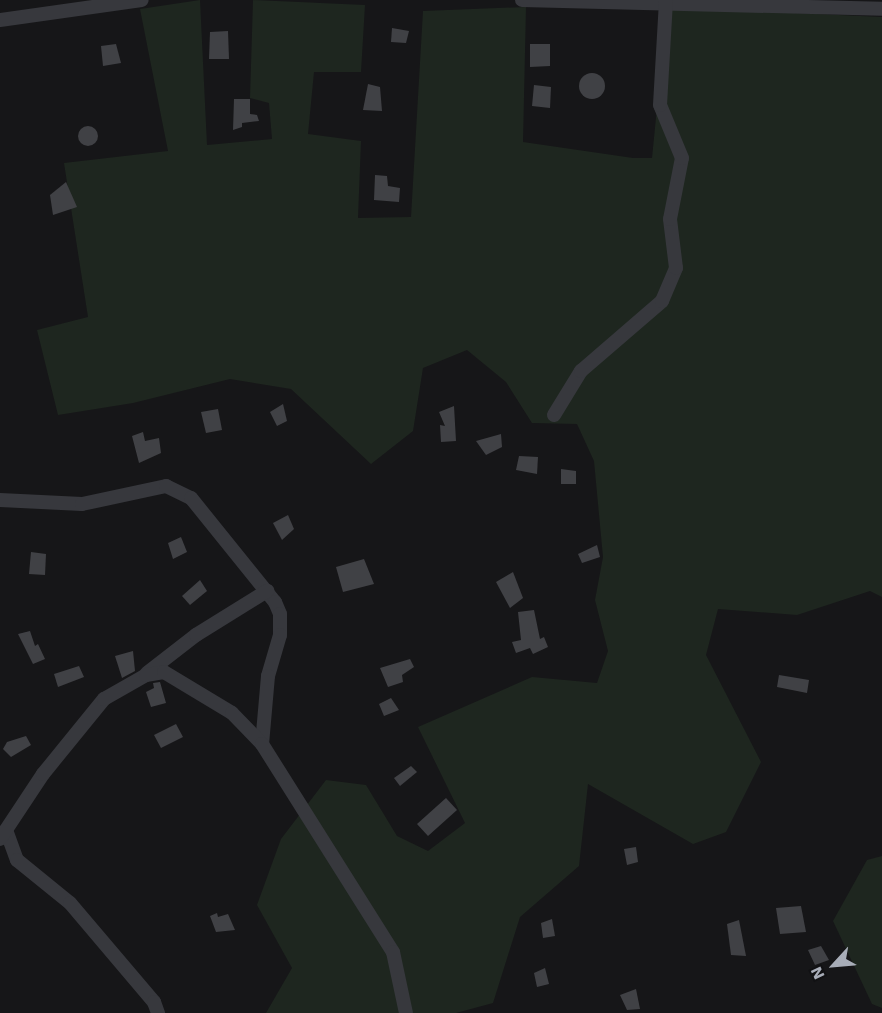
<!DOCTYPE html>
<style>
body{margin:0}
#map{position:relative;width:882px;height:1013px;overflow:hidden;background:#161618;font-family:"Work Sans",sans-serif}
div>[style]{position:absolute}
.green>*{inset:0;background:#1e261f}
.building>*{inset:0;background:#404145}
.round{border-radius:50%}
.minor>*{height:14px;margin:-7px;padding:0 7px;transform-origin:7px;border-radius:7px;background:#37383d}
span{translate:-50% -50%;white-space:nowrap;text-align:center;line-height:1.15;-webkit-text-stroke:6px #111113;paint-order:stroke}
.north{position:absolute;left:804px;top:935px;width:60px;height:60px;-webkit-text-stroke:4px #111113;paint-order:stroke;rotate:244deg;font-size:16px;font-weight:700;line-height:24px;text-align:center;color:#a8adb8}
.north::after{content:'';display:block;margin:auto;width:21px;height:27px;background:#a8adb8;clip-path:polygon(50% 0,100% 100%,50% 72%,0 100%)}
</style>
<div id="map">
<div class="green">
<i style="clip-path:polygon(200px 0,207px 145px,272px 139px,269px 103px,250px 98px,253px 0,365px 5px,361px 72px,314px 72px,308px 134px,361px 141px,358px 218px,411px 217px,423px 11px,526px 7px,523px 142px,633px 158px,652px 158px,667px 7px,882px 17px,882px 597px,870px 591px,797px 615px,718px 609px,706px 655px,761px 762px,726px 832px,693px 844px,588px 784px,579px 866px,520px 917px,493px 1003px,456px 1013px,266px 1013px,292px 968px,257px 905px,281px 839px,326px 780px,366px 785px,397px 836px,428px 851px,465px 823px,418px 727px,532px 677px,597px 683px,608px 651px,595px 600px,603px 557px,594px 461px,577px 424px,532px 423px,506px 382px,467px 350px,423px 368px,413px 431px,371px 464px,291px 389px,230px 379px,133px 403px,58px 415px,37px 330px,88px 317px,64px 163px,168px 151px,140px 9px)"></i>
<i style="clip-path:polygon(882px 856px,882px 1008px,872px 1004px,833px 921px,867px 860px)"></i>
</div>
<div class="building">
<i style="clip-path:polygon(392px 28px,409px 31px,406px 43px,391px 42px)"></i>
<i style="clip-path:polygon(228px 31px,229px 59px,209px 59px,210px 32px)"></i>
<i style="clip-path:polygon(116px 44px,121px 63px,103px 66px,101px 46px)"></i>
<i style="clip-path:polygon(530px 44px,550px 44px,550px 66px,530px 67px)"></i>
<i class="round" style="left:579px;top:73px;width:26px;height:26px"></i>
<i style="clip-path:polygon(368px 84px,380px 87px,382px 111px,363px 110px)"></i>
<i style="clip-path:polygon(534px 85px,551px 87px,550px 108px,532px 106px)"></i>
<i style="clip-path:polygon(234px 99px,250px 99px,250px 114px,257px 115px,259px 121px,242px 123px,242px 127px,233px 130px)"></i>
<i class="round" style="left:78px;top:126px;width:20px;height:20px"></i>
<i style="clip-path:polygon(375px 175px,387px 176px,388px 186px,400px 188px,399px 202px,374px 200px)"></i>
<i style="clip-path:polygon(66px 182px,77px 207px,53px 215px,50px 195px)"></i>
<i style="clip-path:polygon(283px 404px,287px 421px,277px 426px,270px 412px)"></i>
<i style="clip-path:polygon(454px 406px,456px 441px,441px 442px,440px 425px,445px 426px,439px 412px)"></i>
<i style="clip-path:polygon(218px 409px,222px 430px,206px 433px,201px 412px)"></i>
<i style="clip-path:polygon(143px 432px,145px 441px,159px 438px,161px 453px,139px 463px,132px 436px)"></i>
<i style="clip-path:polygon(501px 434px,502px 447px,486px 455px,476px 441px)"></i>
<i style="clip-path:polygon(519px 456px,538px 457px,537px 474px,516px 470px)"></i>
<i style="clip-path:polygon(561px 469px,576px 471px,576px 484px,561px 484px)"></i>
<i style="clip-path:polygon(288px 515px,294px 529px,282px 540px,273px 523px)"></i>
<i style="clip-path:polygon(181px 537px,187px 552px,173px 559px,168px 543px)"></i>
<i style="clip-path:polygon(597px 545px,600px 557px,582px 563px,578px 554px)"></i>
<i style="clip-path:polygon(31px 552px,46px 554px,45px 575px,29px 574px)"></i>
<i style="clip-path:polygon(364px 559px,374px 584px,343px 592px,336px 567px)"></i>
<i style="clip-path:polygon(513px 572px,523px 598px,510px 608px,496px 582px)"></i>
<i style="clip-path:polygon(200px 580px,207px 591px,190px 605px,182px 596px)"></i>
<i style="clip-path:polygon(534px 610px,540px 639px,544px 637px,548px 647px,533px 654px,530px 648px,516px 653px,512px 642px,521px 640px,518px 612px)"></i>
<i style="clip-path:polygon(30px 631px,35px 646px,38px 644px,45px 659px,33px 664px,18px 634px)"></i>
<i style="clip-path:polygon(133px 651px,135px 671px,122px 678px,115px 656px)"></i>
<i style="clip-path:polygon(410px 659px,414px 667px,402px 675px,403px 682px,388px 687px,380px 668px)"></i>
<i style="clip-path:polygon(79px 666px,84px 677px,58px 687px,54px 674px)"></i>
<i style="clip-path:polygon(779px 675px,809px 680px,807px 693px,777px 687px)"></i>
<i style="clip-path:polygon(160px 682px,166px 703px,151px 707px,146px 692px,154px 688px,153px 683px)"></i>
<i style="clip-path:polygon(391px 698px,399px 710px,384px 716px,379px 704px)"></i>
<i style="clip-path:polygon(176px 724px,183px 737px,161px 748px,154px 735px)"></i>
<i style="clip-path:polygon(26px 736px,31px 745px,11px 757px,3px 749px,7px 742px)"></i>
<i style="clip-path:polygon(411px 766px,417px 772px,400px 786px,394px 778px)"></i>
<i style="clip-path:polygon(446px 798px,457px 810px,428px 836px,417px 824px)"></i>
<i style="clip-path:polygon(636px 847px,638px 862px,627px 865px,624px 849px)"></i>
<i style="clip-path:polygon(801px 906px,806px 932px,780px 934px,776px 908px)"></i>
<i style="clip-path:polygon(217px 913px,218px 917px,228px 914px,235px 930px,216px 932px,210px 916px)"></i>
<i style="clip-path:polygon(552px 919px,555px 936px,543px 938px,541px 923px)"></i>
<i style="clip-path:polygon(739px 920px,746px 956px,731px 955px,727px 924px)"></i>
<i style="clip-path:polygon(821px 946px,829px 960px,815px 965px,808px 950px)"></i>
<i style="clip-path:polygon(545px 968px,549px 984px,537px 987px,534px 973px)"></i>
<i style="clip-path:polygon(636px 989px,640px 1009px,627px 1010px,620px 995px)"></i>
</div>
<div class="minor">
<i style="left:522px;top:0;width:360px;rotate:1.4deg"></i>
<i style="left:0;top:20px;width:143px;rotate:-8deg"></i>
<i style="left:554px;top:415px;width:52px;rotate:-58.5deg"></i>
<i style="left:581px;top:371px;width:107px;rotate:-40.8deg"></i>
<i style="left:662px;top:301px;width:36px;rotate:-67deg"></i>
<i style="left:676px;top:268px;width:49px;rotate:-97deg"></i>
<i style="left:670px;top:219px;width:62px;rotate:-78.9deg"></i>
<i style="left:682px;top:158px;width:57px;rotate:-112.5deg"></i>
<i style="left:660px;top:105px;width:104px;rotate:-86.7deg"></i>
<i style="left:0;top:500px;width:82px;rotate:2.8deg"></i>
<i style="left:82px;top:504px;width:86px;rotate:-12.1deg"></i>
<i style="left:166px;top:486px;width:28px;rotate:26deg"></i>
<i style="left:191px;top:498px;width:134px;rotate:51.1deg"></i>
<i style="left:275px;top:602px;width:13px;rotate:67deg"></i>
<i style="left:280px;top:614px;width:21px;rotate:90deg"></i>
<i style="left:280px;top:635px;width:43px;rotate:106.3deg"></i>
<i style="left:268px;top:676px;width:68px;rotate:95deg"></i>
<i style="left:147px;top:673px;width:62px;rotate:-37.8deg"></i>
<i style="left:196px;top:635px;width:84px;rotate:-31.8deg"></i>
<i style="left:6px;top:830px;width:32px;rotate:70deg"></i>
<i style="left:17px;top:860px;width:68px;rotate:39.1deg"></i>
<i style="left:70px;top:903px;width:130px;rotate:49.7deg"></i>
<i style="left:154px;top:1002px;width:12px;rotate:70deg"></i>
<i style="left:0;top:839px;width:78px;rotate:-56.5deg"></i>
<i style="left:43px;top:774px;width:97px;rotate:-50.9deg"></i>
<i style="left:104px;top:699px;width:48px;rotate:-29.7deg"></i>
<i style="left:146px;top:675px;width:18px;rotate:-9deg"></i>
<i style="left:164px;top:672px;width:79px;rotate:31.1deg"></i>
<i style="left:232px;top:713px;width:43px;rotate:45.9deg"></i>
<i style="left:262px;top:744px;width:246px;rotate:57.8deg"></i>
<i style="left:393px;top:952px;width:62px;rotate:78deg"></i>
</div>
<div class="north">N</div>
</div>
